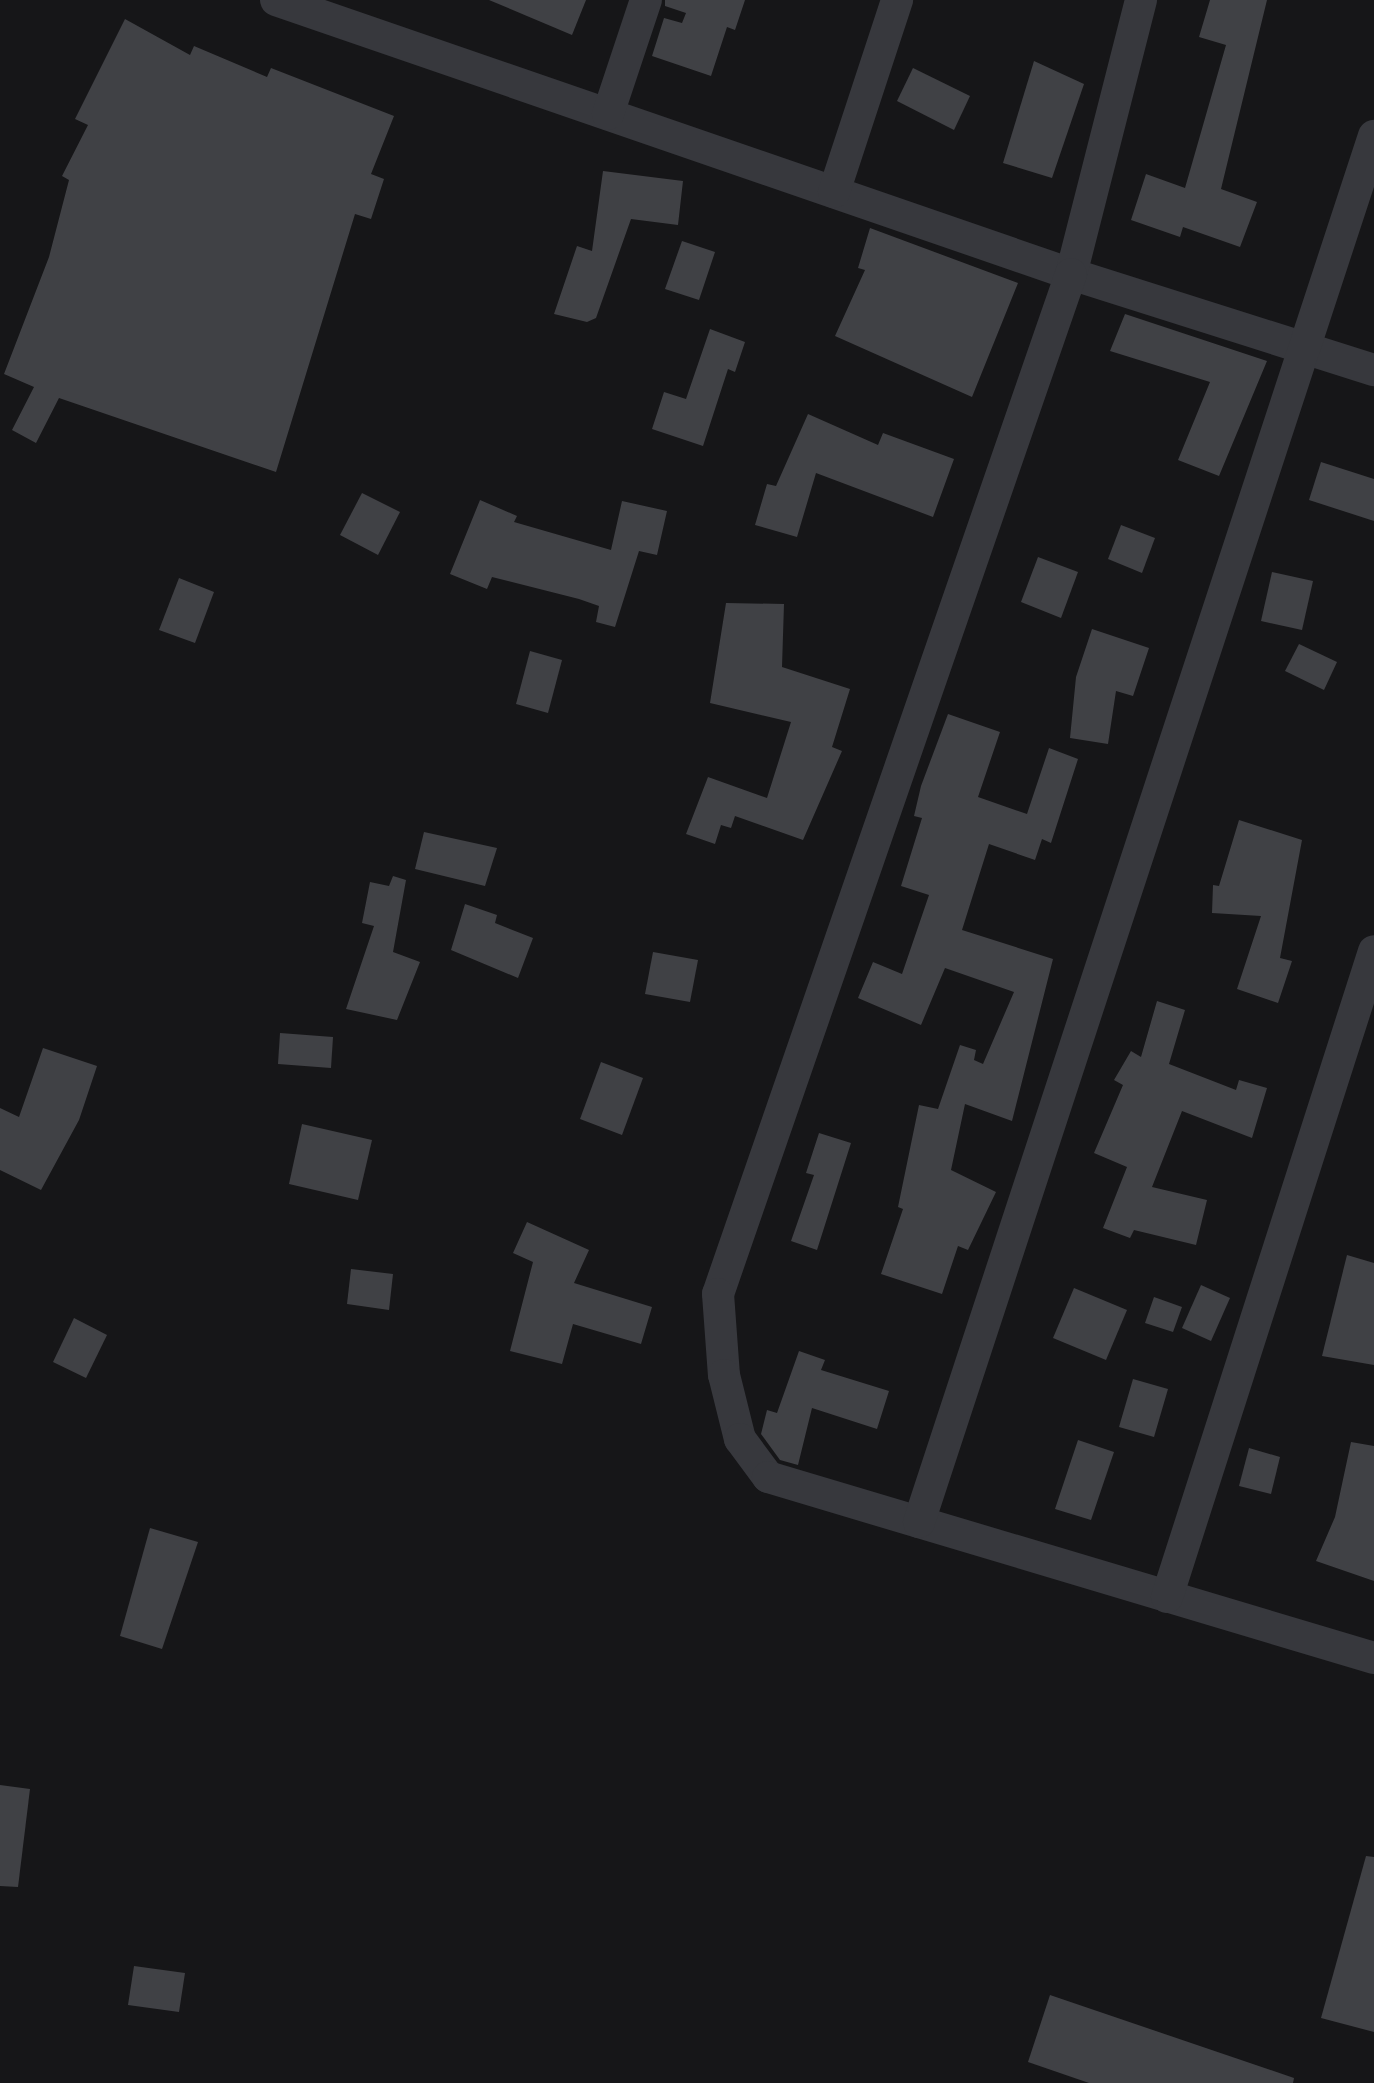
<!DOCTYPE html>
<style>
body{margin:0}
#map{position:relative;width:1374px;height:2083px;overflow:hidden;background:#161618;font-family:"Golos Text",sans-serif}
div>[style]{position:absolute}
.building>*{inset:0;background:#404145}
.street>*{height:32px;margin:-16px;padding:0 16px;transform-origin:16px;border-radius:16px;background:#37383d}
span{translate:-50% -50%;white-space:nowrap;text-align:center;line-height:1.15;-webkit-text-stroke:8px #111113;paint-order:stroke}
</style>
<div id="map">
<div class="building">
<i style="clip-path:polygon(489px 0,586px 0,572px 35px)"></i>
<i style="clip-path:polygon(665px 0,745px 0,735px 30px,727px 27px,711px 76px,652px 56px,664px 18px,682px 23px,686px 13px,665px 6px)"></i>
<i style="clip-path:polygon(1210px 0,1267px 0,1221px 189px,1257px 202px,1240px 247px,1183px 227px,1180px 237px,1131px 220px,1146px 174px,1185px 188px,1226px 45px,1199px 37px)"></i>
<i style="clip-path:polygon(125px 19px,190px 55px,194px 46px,267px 77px,271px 68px,394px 116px,371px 174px,384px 179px,371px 219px,355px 214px,276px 472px,59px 398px,36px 443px,12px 430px,34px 387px,4px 374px,49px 257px,69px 180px,62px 176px,88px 125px,75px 119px)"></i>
<i style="clip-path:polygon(1034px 61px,1084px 84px,1052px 178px,1003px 163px)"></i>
<i style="clip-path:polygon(913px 68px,970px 96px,954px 130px,897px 101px)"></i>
<i style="clip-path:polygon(603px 171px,683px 181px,678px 225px,631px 219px,596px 318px,587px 322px,554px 314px,577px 246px,592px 251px)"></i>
<i style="clip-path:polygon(870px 228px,1018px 283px,972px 397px,835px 336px,865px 270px,858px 268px)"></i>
<i style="clip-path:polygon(682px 241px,715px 252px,699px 300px,665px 289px)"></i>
<i style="clip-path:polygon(1125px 314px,1267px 361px,1219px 476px,1178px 460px,1210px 382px,1110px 351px)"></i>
<i style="clip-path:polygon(710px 329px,745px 342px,735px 372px,728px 369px,703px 446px,652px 429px,664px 392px,686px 399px)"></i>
<i style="clip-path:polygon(808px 414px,878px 445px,883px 433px,954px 459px,933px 517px,816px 473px,797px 537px,755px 525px,767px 484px,776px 486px)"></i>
<i style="clip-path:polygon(1321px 462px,1374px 479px,1374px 521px,1309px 500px)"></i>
<i style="clip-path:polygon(362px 493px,400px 512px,378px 555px,340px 535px)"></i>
<i style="clip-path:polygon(480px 500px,517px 516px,514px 522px,611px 550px,622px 501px,667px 511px,657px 555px,639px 551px,615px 627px,596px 622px,599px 606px,579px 599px,492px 577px,487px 589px,450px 574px)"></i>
<i style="clip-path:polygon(1121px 525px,1155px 538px,1142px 573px,1108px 559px)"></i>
<i style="clip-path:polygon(1038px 557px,1078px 572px,1061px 618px,1021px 602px)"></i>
<i style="clip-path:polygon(1272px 572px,1313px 581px,1302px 630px,1261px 621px)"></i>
<i style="clip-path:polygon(179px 578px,214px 592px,195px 643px,159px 630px)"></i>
<i style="clip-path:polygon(726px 603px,784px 604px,782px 667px,850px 689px,832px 747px,842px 751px,803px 840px,735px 816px,731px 828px,721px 825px,715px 844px,686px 834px,708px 777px,767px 798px,791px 722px,710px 703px)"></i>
<i style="clip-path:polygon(1092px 629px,1149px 648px,1133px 696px,1116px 691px,1108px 744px,1070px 738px,1076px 677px)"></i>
<i style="clip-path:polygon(1299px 644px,1337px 662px,1324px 690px,1285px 671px)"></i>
<i style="clip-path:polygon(530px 651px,562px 660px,548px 713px,516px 704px)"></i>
<i style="clip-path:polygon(948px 714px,1000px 732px,978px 797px,1027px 814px,1049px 748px,1078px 759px,1051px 843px,1042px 839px,1035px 860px,989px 844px,962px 930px,1053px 959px,1012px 1121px,965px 1104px,951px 1170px,996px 1192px,968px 1250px,958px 1246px,942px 1294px,881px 1274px,903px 1209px,898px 1207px,919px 1105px,938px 1109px,960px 1045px,976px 1050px,974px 1060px,983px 1064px,1014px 992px,945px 968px,921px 1025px,858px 998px,873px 962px,902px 974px,929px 895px,901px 886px,922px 818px,914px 816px,921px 786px)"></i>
<i style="clip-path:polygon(1239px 820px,1302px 840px,1280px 958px,1292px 961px,1278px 1003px,1237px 989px,1261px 916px,1212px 913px,1213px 885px,1219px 886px)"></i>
<i style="clip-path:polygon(424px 832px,497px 848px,485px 886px,415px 869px)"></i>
<i style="clip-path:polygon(393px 876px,406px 880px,393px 952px,420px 962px,397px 1020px,346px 1009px,374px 926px,362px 923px,370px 882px,389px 886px)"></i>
<i style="clip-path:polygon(465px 904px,497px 915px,495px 923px,533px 938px,518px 978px,451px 950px)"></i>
<i style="clip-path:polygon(653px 952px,698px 960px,690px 1002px,645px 994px)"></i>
<i style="clip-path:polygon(1157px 1001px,1185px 1010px,1169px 1064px,1236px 1090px,1239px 1080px,1267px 1088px,1252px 1138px,1182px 1111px,1152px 1187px,1207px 1200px,1196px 1245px,1134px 1230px,1130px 1238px,1103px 1228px,1127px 1167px,1094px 1153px,1123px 1085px,1114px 1080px,1131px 1051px,1141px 1057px)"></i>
<i style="clip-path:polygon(280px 1033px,333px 1037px,331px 1068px,278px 1064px)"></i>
<i style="clip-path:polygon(43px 1048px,97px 1066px,79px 1120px,41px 1190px,0 1170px,0 1108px,19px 1117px)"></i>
<i style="clip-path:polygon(601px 1062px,643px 1078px,622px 1135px,580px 1119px)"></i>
<i style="clip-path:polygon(302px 1124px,372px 1140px,358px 1200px,289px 1184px)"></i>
<i style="clip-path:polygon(819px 1133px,851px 1143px,817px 1250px,791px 1241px,814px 1175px,806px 1173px)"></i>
<i style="clip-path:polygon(527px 1222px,589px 1250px,574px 1283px,652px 1307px,641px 1344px,573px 1324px,562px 1364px,510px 1351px,533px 1262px,513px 1253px)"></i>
<i style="clip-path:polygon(1347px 1255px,1374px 1263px,1374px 1365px,1322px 1356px)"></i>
<i style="clip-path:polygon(351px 1269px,393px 1274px,389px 1310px,347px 1304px)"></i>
<i style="clip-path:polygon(1201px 1285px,1230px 1298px,1211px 1341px,1182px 1328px)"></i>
<i style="clip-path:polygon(1074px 1288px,1127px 1310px,1106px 1360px,1053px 1338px)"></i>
<i style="clip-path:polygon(1154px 1297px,1182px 1307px,1173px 1332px,1145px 1323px)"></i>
<i style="clip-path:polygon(74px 1318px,107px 1335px,86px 1378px,53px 1362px)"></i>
<i style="clip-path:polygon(799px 1351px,825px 1360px,821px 1370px,889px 1391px,877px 1429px,812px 1408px,798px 1465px,780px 1460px,761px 1434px,767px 1410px,777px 1413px)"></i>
<i style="clip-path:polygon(1133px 1379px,1168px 1389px,1154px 1437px,1119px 1427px)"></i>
<i style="clip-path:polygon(1078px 1440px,1114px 1452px,1091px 1520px,1055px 1509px)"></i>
<i style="clip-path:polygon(1351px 1442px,1374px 1446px,1374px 1581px,1316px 1561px,1335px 1517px)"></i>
<i style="clip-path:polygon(1249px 1448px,1280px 1457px,1271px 1494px,1239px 1486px)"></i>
<i style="clip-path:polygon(150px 1528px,198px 1542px,162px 1649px,120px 1636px)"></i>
<i style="clip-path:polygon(0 1785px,30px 1789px,18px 1887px,0 1886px)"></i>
<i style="clip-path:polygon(1366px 1856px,1374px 1857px,1374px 2032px,1321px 2018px)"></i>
<i style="clip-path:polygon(134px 1966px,185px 1973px,179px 2012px,128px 2005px)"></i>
<i style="clip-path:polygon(1050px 1995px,1294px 2078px,1293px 2083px,1089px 2083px,1028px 2062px)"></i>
</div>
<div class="street">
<i style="left:276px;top:0;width:841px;rotate:19.02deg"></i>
<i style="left:1071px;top:274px;width:318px;rotate:17.6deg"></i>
<i style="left:1141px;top:0;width:283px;rotate:104.3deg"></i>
<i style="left:1071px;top:274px;width:1079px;rotate:109.09deg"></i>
<i style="left:718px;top:1294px;width:81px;rotate:85.8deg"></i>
<i style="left:724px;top:1375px;width:66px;rotate:76deg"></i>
<i style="left:740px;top:1439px;width:47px;rotate:53.6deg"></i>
<i style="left:768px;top:1477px;width:632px;rotate:16.63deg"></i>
<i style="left:608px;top:114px;width:120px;rotate:-71.6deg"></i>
<i style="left:834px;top:192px;width:202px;rotate:-71.8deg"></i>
<i style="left:919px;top:1522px;width:1459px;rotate:-71.83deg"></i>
<i style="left:1167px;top:1597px;width:678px;rotate:-72.23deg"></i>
</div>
</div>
